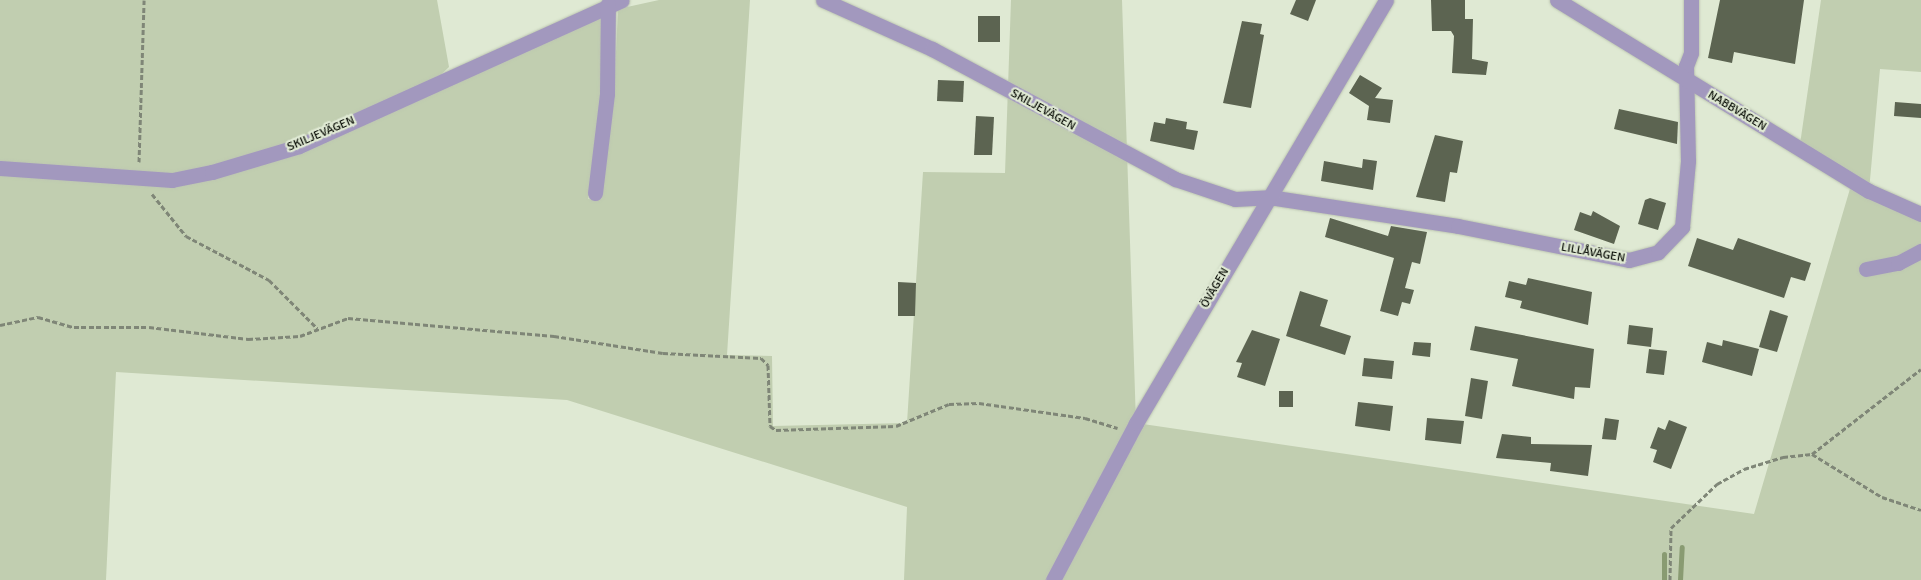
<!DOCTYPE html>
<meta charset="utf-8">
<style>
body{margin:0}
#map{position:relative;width:1921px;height:580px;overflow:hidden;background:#dfe9d3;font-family:Signika,sans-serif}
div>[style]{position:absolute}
.green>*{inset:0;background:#c1ceb0}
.stream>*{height:5px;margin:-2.5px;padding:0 2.5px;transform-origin:2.5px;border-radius:2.5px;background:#899b72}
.building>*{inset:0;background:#5c6451}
.path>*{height:3px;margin-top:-1.5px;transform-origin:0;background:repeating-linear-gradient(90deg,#7f8677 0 5px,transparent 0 7.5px)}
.roads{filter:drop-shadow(0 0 1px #bdc6b2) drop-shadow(0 0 1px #bdc6b2)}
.minor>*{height:15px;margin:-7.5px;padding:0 7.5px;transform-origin:7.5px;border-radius:7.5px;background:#a298be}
span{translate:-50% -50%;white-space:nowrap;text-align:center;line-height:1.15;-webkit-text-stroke:4.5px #dfe9d3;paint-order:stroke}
.street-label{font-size:12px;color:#0a0e07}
</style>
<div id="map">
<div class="green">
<i style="clip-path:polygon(0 0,437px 0,449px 67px,429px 86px,603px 15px,602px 92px,588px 199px,598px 200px,614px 95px,618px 9px,659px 0,750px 0,727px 355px,772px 356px,773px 426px,907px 423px,923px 172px,1005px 173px,1011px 0,1122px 0,1136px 423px,1754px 514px,1852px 182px,1799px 151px,1821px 0,1921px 0,1921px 72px,1880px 69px,1869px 191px,1921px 214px,1921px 580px,904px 580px,907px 507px,567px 400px,116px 372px,106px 580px,0 580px)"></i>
</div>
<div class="stream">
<i style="left:1664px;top:554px;width:26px;rotate:90deg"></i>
<i style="left:1680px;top:580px;width:33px;rotate:-87deg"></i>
</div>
<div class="building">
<i style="clip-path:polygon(1296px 0,1316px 0,1308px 21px,1290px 14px)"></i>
<i style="clip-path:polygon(1431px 0,1465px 0,1465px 19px,1473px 19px,1472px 59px,1488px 62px,1486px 75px,1452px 73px,1454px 36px,1451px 31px,1432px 31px)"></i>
<i style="clip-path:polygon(1720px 0,1804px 0,1795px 64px,1734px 52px,1732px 63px,1708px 58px)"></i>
<i style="clip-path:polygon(978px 16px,1000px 16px,1000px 42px,978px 42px)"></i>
<i style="clip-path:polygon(1242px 21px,1262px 24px,1260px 34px,1264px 35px,1251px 108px,1223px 103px)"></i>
<i style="clip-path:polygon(1360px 75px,1382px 88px,1375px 98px,1393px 100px,1390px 123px,1367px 120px,1369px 106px,1349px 93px)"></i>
<i style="clip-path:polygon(938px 80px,964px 81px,963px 102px,937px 101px)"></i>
<i style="clip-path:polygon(1895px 102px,1921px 104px,1921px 118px,1894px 116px)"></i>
<i style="clip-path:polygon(1619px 109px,1678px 122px,1677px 144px,1614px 129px)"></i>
<i style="clip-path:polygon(976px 116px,994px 117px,992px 155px,974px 155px)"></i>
<i style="clip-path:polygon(1166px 118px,1187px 122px,1186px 129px,1198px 131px,1194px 150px,1150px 141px,1154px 122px,1165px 124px)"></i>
<i style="clip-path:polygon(1435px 135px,1463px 141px,1457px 173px,1450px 172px,1445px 202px,1416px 197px)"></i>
<i style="clip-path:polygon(1363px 159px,1377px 161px,1373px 190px,1321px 181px,1324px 161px,1362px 168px)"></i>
<i style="clip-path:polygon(1650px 198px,1666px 203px,1658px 230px,1638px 224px,1645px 200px)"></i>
<i style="clip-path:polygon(1593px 211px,1620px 226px,1614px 244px,1574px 230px,1580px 212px,1591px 216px)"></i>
<i style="clip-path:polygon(1330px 218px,1388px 236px,1391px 226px,1427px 232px,1420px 264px,1412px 262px,1405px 288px,1414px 290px,1410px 304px,1402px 302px,1398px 316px,1380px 311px,1394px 258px,1325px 237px)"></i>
<i style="clip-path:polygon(1697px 238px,1733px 250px,1738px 238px,1811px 263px,1805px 281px,1791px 277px,1784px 298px,1688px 266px)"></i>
<i style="clip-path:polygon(1528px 278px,1592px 292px,1588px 325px,1520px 308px,1522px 301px,1505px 297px,1509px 281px,1526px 285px)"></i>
<i style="clip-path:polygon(898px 282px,916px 283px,915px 316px,898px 316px)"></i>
<i style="clip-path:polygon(1300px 291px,1328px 300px,1320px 326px,1351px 336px,1345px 355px,1286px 336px)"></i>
<i style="clip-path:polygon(1770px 310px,1788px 316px,1777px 352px,1759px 347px)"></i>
<i style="clip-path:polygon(1629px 325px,1653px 328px,1651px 347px,1627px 344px)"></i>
<i style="clip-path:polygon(1475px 326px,1594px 349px,1590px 388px,1575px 387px,1574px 399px,1512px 386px,1518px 359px,1470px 350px)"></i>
<i style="clip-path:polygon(1252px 330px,1280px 339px,1265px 386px,1237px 377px,1242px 363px,1236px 362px)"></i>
<i style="clip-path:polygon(1723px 340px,1759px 349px,1752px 376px,1702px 362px,1707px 342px,1722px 346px)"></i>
<i style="clip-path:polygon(1414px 342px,1431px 343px,1430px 357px,1412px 355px)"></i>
<i style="clip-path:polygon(1649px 349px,1667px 351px,1664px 375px,1646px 373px)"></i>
<i style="clip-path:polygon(1364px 358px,1394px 361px,1392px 379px,1362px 376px)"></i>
<i style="clip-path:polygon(1471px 378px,1488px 381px,1482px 419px,1465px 416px)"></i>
<i style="clip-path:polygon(1279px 391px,1293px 391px,1293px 407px,1279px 407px)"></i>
<i style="clip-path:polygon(1358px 402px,1393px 406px,1390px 431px,1355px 426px)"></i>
<i style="clip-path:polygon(1427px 418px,1464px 421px,1461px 444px,1425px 440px)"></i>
<i style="clip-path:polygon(1605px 418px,1619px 420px,1616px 440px,1602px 439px)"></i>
<i style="clip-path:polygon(1669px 420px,1687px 427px,1671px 469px,1653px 462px,1657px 450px,1650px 448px,1658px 427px,1665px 430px)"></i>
<i style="clip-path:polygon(1502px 434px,1531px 437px,1531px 444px,1592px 445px,1588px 476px,1550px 471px,1551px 463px,1496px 458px)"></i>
</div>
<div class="path">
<i style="left:139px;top:162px;width:162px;rotate:-88.2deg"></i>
<i style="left:152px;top:194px;width:54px;rotate:51deg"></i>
<i style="left:186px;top:236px;width:94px;rotate:27.9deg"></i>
<i style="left:269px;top:280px;width:68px;rotate:45deg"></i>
<i style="left:0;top:325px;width:39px;rotate:-12deg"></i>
<i style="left:38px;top:317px;width:37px;rotate:16deg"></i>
<i style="left:74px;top:327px;width:75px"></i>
<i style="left:149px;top:327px;width:100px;rotate:6.9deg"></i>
<i style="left:248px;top:339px;width:52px;rotate:-3.3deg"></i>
<i style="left:300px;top:336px;width:51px;rotate:-20.6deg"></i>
<i style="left:348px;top:318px;width:207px;rotate:5deg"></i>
<i style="left:554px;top:336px;width:110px;rotate:8.9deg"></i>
<i style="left:663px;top:353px;width:98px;rotate:2.9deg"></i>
<i style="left:761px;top:358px;width:10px;rotate:45deg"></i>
<i style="left:768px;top:365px;width:61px;rotate:88.1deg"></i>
<i style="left:770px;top:426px;width:7px;rotate:34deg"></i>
<i style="left:776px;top:430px;width:120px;rotate:-1.9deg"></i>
<i style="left:896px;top:426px;width:57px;rotate:-22.5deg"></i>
<i style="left:949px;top:404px;width:30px;rotate:-2deg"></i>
<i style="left:979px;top:403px;width:107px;rotate:8.1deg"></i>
<i style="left:1085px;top:418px;width:34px;rotate:17deg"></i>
<i style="left:1812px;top:454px;width:138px;rotate:-37.9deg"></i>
<i style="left:1670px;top:580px;width:52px;rotate:-88.9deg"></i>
<i style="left:1671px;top:528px;width:64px;rotate:-43.7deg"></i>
<i style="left:1717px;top:484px;width:31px;rotate:-29deg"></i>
<i style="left:1744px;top:469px;width:41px;rotate:-17.1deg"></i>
<i style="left:1783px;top:457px;width:29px;rotate:-6deg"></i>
<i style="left:1812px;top:454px;width:82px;rotate:31.6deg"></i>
<i style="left:1882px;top:497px;width:41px;rotate:18.4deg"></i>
</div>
<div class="roads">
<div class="minor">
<i style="left:823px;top:0;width:120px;rotate:24.2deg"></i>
<i style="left:932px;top:49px;width:276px;rotate:28.1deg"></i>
<i style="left:1175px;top:179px;width:63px;rotate:18.4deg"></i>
<i style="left:1235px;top:199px;width:34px;rotate:-3deg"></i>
<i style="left:1269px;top:197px;width:191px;rotate:8.7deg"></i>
<i style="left:1458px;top:226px;width:174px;rotate:11.2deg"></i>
<i style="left:1629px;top:260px;width:30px;rotate:-15deg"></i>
<i style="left:1658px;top:252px;width:35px;rotate:-46deg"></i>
<i style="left:1682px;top:227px;width:66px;rotate:-84.8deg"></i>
<i style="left:1688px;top:161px;width:95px;rotate:-91.2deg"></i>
<i style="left:1686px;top:66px;width:14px;rotate:-69deg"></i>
<i style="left:1691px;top:53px;width:53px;rotate:-90deg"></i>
<i style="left:1557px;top:0;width:366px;rotate:31.5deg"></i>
<i style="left:1869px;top:191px;width:57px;rotate:23.9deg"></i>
<i style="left:0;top:168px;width:172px;rotate:4deg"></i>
<i style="left:172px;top:180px;width:41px;rotate:-11.3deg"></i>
<i style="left:212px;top:172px;width:91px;rotate:-16.6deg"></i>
<i style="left:299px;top:146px;width:354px;rotate:-24.3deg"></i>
<i style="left:595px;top:193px;width:100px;rotate:-83.1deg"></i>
<i style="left:607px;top:94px;width:90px;rotate:-89.4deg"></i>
<i style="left:1866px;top:269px;width:33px;rotate:-11deg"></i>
<i style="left:1898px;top:263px;width:26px;rotate:-28deg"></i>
<i style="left:1053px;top:580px;width:178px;rotate:-62.1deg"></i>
<i style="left:1136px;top:423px;width:491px;rotate:-59.4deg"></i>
</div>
</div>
<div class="street-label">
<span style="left:1043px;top:110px;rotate:29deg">SKILJEVÄGEN</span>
<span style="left:1737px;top:111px;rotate:31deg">NABBVÄGEN</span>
<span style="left:321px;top:134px;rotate:-23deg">SKILJEVÄGEN</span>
<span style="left:1593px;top:253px;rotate:10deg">LILLÅVÄGEN</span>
<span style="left:1215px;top:288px;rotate:-60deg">ÖVÄGEN</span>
</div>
</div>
